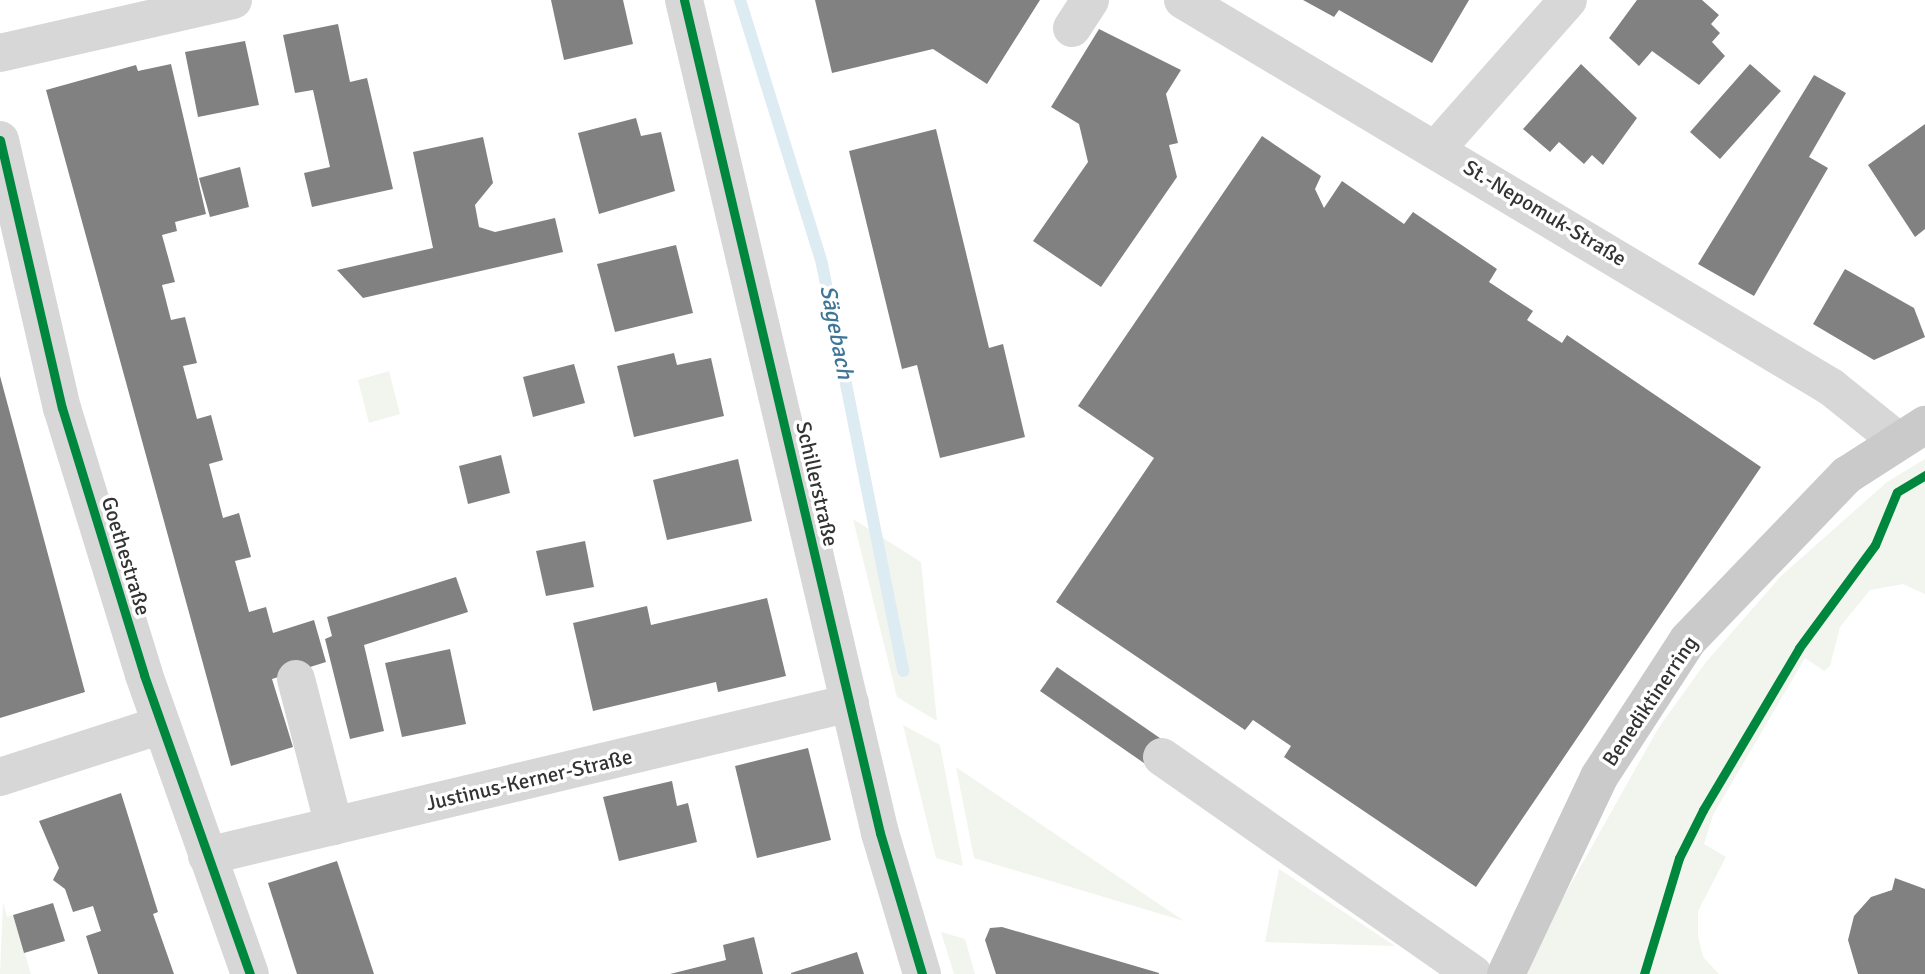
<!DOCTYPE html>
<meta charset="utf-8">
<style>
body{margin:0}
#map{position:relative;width:1925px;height:974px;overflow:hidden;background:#fff;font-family:Signika,sans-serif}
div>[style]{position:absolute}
.green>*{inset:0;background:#f1f5ed}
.stream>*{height:12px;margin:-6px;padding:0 6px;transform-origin:6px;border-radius:6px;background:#ddebf3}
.building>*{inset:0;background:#818181}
.minor>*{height:38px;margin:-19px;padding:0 19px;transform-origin:19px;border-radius:19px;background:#d7d7d7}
.major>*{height:38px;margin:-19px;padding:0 19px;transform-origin:19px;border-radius:19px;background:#cacaca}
.cycleway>*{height:9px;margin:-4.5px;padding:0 4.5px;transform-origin:4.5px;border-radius:4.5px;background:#00873e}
span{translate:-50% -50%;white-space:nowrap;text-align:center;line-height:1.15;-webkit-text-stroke:7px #fff;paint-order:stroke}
.street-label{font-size:21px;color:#333}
.water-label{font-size:23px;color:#3f7597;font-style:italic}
</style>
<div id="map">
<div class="green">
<i style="clip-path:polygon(389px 371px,400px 414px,369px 423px,358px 380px)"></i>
<i style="clip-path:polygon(1925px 459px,1925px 594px,1903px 584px,1870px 590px,1840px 627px,1830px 666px,1824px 671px,1805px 658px,1713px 815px,1704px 844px,1726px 857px,1698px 911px,1698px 936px,1703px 957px,1719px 974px,1527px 974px,1541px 937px,1659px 727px,1706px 662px,1781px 576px,1887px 482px)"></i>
<i style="clip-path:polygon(853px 519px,921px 562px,937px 721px,897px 697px)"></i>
<i style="clip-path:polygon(903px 725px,940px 745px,963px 866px,936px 858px)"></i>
<i style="clip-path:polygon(956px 767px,1184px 921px,974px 858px)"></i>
<i style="clip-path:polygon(1279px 869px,1395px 946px,1265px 942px)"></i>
<i style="clip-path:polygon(3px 902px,7px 917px,13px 915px,31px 974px,0 974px)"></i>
<i style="clip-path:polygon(941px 932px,965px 939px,975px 974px,954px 974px)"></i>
</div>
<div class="stream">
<i style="left:740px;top:0;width:276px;rotate:72.7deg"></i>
<i style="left:822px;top:264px;width:415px;rotate:78.7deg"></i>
</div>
<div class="building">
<i style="clip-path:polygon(551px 0,623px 0,633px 44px,564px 60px)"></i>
<i style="clip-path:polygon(815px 0,1040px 0,987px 84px,933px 49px,832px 73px)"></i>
<i style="clip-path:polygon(1303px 0,1469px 0,1432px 63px,1339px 10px,1334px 17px)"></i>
<i style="clip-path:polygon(1637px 0,1702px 0,1719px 15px,1711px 24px,1720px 33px,1712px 42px,1725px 56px,1699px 85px,1652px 51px,1639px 66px,1609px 38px)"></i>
<i style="clip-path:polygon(338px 24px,350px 82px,367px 78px,393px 189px,312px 207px,304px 173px,330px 167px,313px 90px,295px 93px,283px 35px)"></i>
<i style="clip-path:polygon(1099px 29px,1181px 70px,1166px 94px,1178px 143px,1169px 145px,1177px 177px,1101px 287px,1033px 241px,1088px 162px,1079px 124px,1051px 107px)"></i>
<i style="clip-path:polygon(245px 41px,259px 105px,198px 117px,185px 52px)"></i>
<i style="clip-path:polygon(171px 64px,206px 214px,175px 222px,177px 231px,162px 235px,175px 282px,162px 285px,171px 320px,185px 317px,197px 363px,183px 366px,197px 419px,211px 415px,223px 460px,209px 464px,223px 518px,239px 513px,251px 557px,235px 561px,249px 612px,266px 607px,273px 633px,314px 620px,326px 662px,272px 679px,293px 747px,231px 766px,46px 90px,136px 65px,138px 71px)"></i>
<i style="clip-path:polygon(1581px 64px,1637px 118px,1603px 165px,1592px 155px,1584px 164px,1559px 142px,1550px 152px,1523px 129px)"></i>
<i style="clip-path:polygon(1750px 64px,1781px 91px,1720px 159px,1690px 132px)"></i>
<i style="clip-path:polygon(1814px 75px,1846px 93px,1809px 157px,1828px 168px,1754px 296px,1698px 264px)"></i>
<i style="clip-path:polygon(636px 118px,641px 136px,661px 132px,675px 191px,599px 214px,578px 133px)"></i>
<i style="clip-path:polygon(1925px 124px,1925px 229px,1915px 237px,1868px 165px)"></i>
<i style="clip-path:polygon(936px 129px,989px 348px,1003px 344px,1025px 437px,940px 458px,917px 365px,902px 369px,849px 151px)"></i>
<i style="clip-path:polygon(1262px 136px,1321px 176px,1315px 189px,1324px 208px,1342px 181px,1404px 224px,1413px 212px,1497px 269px,1489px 282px,1533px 311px,1527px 320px,1562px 343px,1567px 335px,1761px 467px,1476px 887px,1284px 757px,1291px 746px,1253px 720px,1245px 730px,1056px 602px,1154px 458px,1078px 406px)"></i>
<i style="clip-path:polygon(483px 137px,493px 183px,475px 205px,479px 227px,495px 232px,555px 218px,563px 252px,363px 298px,337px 270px,433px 248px,413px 152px)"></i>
<i style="clip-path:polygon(240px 167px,249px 207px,210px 217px,199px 178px)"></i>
<i style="clip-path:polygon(676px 245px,693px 313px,615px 332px,597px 264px)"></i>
<i style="clip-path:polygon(1845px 269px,1914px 308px,1925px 337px,1874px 360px,1813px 324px)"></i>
<i style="clip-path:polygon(674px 353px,677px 365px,711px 358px,724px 416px,634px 437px,617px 366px)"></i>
<i style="clip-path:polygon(574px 364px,585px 403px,533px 417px,523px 377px)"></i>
<i style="clip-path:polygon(0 376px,85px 692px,0 718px)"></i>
<i style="clip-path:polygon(501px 455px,510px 493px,468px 504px,459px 466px)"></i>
<i style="clip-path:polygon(738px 459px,752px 521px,667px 540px,653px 480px)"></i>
<i style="clip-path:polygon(585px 541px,594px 587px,546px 596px,536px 551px)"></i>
<i style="clip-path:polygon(456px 577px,468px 612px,364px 645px,384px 731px,350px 739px,325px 639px,332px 636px,327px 617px)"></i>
<i style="clip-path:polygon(767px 598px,786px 676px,718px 692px,716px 682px,593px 711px,573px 623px,647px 606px,651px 625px)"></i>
<i style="clip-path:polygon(450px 649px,466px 724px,402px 737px,385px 663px)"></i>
<i style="clip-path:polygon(1057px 667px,1170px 745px,1154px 770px,1040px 691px)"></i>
<i style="clip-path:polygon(808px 748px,831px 840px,757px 858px,735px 766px)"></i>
<i style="clip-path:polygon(672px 781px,677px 806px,688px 803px,697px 842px,619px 861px,603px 797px)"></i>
<i style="clip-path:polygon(121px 793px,158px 912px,153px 914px,174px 974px,98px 974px,86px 936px,101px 931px,93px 906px,73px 912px,65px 889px,53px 880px,59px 868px,39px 821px)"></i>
<i style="clip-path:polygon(337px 861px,374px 974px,297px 974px,268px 883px)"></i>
<i style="clip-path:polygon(1895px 878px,1925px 889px,1925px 974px,1858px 974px,1848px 940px,1854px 916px,1871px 897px,1892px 890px)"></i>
<i style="clip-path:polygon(53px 903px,65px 941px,24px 953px,13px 915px)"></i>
<i style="clip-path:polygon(1002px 927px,1159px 973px,1159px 974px,996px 974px,985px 940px,990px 928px)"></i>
<i style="clip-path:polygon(754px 937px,763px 974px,670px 974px,726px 960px,723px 945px)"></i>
<i style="clip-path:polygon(857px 952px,864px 974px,791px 974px,791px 973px)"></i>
</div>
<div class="minor">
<i style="left:684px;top:0;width:856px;rotate:76.76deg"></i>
<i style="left:880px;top:833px;width:147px;rotate:73.4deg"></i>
<i style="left:1183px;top:0;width:755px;rotate:30.85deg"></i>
<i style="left:1831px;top:387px;width:85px;rotate:38.8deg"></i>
<i style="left:1072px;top:28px;width:33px;rotate:-57deg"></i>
<i style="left:0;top:53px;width:239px;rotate:-12.8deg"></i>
<i style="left:0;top:140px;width:275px;rotate:77deg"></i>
<i style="left:62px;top:408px;width:279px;rotate:72.9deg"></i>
<i style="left:144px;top:675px;width:317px;rotate:70.5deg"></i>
<i style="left:1438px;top:147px;width:196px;rotate:-48.5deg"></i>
<i style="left:296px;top:679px;width:152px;rotate:75.5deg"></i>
<i style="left:1162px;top:757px;width:379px;rotate:34.9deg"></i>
<i style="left:0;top:777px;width:169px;rotate:-17.9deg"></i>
<i style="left:207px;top:856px;width:661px;rotate:-13.38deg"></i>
</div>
<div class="major">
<i style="left:1506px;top:974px;width:218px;rotate:-64.7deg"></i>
<i style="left:1599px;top:777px;width:163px;rotate:-57deg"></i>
<i style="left:1688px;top:640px;width:229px;rotate:-46.1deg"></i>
<i style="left:1847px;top:475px;width:93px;rotate:-32.7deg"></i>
</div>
<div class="cycleway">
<i style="left:684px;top:0;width:856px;rotate:76.76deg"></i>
<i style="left:880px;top:833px;width:147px;rotate:73.4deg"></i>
<i style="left:0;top:140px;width:275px;rotate:77deg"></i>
<i style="left:62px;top:408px;width:279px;rotate:72.9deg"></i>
<i style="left:144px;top:675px;width:317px;rotate:70.5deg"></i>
<i style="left:1644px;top:974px;width:121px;rotate:-73.2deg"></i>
<i style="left:1679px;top:858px;width:54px;rotate:-63.4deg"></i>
<i style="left:1703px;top:810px;width:188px;rotate:-59.3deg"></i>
<i style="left:1799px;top:648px;width:128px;rotate:-53.6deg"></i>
<i style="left:1875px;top:545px;width:57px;rotate:-67.5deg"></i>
<i style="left:1897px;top:492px;width:33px;rotate:-31deg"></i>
</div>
<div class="street-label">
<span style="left:1545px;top:213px;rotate:31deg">St.-Nepomuk-Straße</span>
<span style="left:817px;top:484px;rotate:77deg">Schillerstraße</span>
<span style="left:126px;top:556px;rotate:73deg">Goethestraße</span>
<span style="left:1650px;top:701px;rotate:-56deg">Benediktinerring</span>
<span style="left:529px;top:780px;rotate:-13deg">Justinus-Kerner-Straße</span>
</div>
<div class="water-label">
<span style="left:836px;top:332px;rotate:79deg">Sägebach</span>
</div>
</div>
